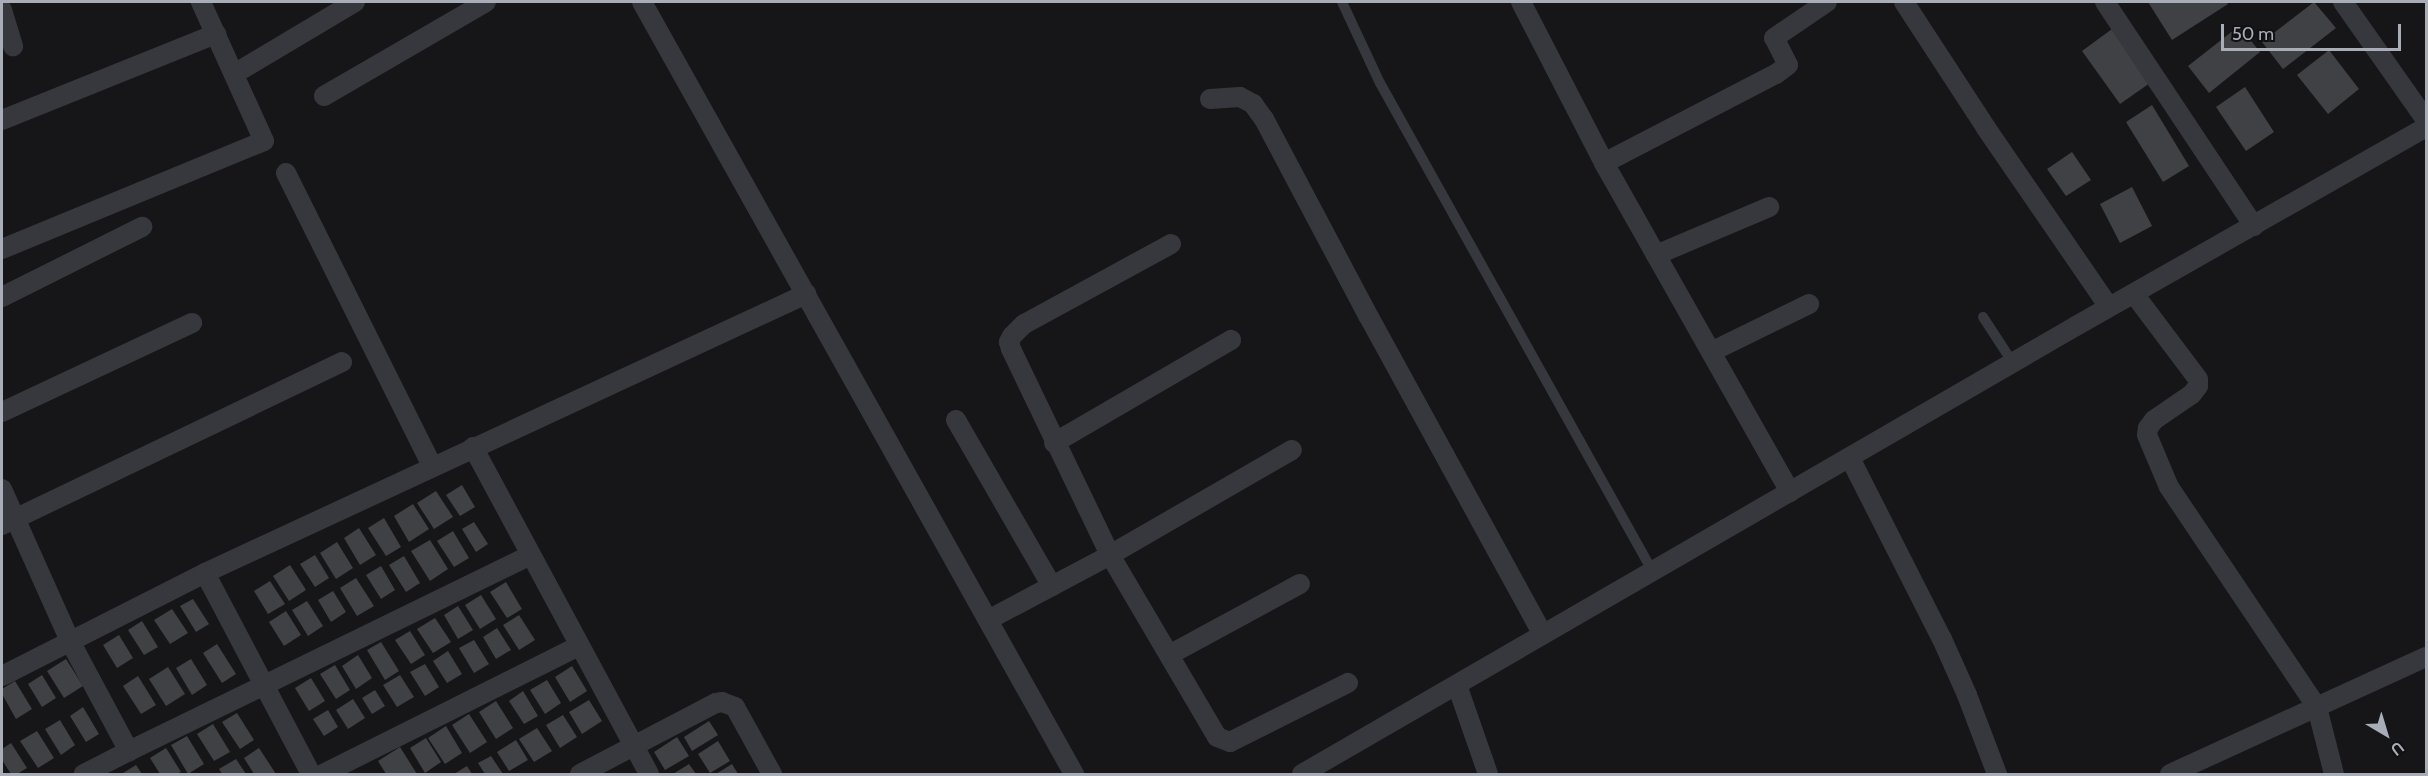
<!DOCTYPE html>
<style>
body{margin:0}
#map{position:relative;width:2428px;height:776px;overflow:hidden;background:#161618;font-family:Cabin,sans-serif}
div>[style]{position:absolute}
.building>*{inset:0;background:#404145}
.lane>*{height:10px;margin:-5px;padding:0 5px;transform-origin:5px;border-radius:5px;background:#37383d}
.street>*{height:20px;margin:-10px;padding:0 10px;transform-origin:10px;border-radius:10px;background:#37383d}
span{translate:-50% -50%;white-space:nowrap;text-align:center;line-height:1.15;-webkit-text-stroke:6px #111113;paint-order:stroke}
.frame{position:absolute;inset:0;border:3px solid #a8adb8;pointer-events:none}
.north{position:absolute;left:2356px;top:704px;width:60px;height:60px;-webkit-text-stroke:4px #111113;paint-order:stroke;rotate:142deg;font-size:16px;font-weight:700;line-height:24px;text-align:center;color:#a8adb8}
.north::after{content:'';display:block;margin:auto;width:21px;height:27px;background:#a8adb8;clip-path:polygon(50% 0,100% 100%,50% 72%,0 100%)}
.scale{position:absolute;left:2221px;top:24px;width:180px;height:27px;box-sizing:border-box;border:3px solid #a8adb8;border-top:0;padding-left:8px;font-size:18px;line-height:21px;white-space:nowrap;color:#a8adb8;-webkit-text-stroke:4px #111113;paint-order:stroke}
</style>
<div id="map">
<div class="building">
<i style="clip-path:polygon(2148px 2px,2227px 2px,2228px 4px,2172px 40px)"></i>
<i style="clip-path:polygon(2314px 2px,2336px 28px,2283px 69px,2262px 42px)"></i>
<i style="clip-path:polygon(2239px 26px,2260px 52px,2209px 93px,2188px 66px)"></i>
<i style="clip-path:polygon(2112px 29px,2150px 83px,2120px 104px,2082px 51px)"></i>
<i style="clip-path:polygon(2329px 50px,2359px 89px,2328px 114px,2297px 75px)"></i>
<i style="clip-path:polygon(2245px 87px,2274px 132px,2246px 151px,2216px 107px)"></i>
<i style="clip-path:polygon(2152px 105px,2189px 166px,2163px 182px,2126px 122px)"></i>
<i style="clip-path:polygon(2072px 152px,2091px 180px,2066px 196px,2047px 169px)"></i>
<i style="clip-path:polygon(2132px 187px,2152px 226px,2120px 243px,2100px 204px)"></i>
<i style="clip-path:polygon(462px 485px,475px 507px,460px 516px,446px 495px)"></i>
<i style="clip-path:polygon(436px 491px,453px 517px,434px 529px,417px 503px)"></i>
<i style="clip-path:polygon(413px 504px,429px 529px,409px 542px,394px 516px)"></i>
<i style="clip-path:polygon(384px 518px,401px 547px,386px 556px,368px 528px)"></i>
<i style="clip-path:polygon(474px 522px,488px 544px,476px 552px,462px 529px)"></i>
<i style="clip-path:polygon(359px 528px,376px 555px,360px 565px,344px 538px)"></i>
<i style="clip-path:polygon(453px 531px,469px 558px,454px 567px,437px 541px)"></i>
<i style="clip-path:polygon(430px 540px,448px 569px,430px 581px,411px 551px)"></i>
<i style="clip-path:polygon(337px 542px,353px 568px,336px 579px,320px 553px)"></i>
<i style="clip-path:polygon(315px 555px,329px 578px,315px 587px,300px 564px)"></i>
<i style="clip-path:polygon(404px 556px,420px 583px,406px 592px,389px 565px)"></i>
<i style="clip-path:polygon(290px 565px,306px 590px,289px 601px,273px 576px)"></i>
<i style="clip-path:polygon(381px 566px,395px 590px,381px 599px,366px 575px)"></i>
<i style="clip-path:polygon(356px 578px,374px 606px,357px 616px,340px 588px)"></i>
<i style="clip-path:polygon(270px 581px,285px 604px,268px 614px,254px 591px)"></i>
<i style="clip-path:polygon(506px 582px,522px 609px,507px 618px,490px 592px)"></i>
<i style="clip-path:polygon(333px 591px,346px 612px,331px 622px,318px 600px)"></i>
<i style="clip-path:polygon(481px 595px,496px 619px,480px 629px,465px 605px)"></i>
<i style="clip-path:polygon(193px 599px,209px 624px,196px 632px,180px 606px)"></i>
<i style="clip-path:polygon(307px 601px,323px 626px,308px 636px,292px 610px)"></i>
<i style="clip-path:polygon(458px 606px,473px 630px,458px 639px,444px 615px)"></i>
<i style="clip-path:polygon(172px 609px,188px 633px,170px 644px,154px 620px)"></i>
<i style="clip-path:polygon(286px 611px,301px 635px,284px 646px,269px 622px)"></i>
<i style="clip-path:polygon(519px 615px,535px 640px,519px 650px,503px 625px)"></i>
<i style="clip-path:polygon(435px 618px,451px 642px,433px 653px,417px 629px)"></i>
<i style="clip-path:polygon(142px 621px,158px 647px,144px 655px,128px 630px)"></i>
<i style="clip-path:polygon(497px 628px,511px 650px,496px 659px,483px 637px)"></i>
<i style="clip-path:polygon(410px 631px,425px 655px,411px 664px,395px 640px)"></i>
<i style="clip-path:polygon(119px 635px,133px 658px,117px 668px,103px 645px)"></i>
<i style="clip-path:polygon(474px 640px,489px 664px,474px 673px,459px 648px)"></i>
<i style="clip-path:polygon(381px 642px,399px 671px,385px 680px,367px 650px)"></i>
<i style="clip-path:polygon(217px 644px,236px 674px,222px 683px,203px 653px)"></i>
<i style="clip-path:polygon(448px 651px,462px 674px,447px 683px,433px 661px)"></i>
<i style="clip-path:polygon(358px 655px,372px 678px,356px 689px,342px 666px)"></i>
<i style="clip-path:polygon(66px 659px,83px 686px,64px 698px,47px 671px)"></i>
<i style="clip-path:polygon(191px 659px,207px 685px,192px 695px,176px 668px)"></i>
<i style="clip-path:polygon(425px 664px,439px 687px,425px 696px,410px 672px)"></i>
<i style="clip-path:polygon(335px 665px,350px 690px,336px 699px,320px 674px)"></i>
<i style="clip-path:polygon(572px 666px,587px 691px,570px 702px,555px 677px)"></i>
<i style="clip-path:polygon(168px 667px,185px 694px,166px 706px,149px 679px)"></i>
<i style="clip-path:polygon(42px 675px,56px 698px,42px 707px,28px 684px)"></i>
<i style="clip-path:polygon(400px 675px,414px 697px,397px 707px,383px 685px)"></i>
<i style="clip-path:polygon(138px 676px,156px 705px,141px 714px,123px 686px)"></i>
<i style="clip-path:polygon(311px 678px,325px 701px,309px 711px,295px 688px)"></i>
<i style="clip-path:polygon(547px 680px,561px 703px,545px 714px,530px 690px)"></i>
<i style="clip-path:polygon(15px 681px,32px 709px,16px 719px,2px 694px,2px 689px)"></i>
<i style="clip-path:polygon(375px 690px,385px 706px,372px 714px,362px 698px)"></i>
<i style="clip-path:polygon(523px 691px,538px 716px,524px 724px,509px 701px)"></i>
<i style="clip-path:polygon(353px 699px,365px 718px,348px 729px,336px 710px)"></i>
<i style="clip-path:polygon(589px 700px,602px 721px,582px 734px,569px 712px)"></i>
<i style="clip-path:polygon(496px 701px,513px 728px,496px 739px,479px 712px)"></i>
<i style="clip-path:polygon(83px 707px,99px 734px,86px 742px,70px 716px)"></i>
<i style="clip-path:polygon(328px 710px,338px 727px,324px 736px,313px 719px)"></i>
<i style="clip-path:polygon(237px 713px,254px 740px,240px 749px,222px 722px)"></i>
<i style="clip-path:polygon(469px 714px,487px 742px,470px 753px,452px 725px)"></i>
<i style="clip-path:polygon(563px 715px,577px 737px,560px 748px,546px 725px)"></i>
<i style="clip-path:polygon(60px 720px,75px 745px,61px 755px,45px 729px)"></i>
<i style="clip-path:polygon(709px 721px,718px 735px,692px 751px,684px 737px)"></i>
<i style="clip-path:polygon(213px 724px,230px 752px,214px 761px,197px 734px)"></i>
<i style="clip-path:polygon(446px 726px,462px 753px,445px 764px,428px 738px)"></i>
<i style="clip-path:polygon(537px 728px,552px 751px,534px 762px,519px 739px)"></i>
<i style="clip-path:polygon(37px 731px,54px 758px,38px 768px,20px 741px)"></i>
<i style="clip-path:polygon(187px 736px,204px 764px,188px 774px,171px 745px)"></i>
<i style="clip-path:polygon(677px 737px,689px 756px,665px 770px,654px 752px)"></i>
<i style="clip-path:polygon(426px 738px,441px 762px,425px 773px,410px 748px)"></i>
<i style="clip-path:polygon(516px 740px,528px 760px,509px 771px,497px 752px)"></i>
<i style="clip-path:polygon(718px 741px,730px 761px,710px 773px,698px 754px)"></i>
<i style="clip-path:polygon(11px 743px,27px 768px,17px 774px,11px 774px,2px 760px,2px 749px)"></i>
<i style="clip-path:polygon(400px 747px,417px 774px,386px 774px,378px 761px)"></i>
<i style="clip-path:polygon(166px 748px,181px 772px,176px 774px,160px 774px,150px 758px)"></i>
<i style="clip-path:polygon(259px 748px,276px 774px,254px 774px,244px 758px)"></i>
<i style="clip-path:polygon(491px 756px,503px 774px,485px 774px,478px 763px)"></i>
<i style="clip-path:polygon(236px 759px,246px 774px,222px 774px,219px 769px)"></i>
<i style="clip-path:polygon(689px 764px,696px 774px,673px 774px)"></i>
<i style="clip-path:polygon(732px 764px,738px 774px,716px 774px)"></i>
<i style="clip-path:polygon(136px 765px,142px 774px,124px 774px,123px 773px)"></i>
<i style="clip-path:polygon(467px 766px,472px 774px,454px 774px)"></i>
</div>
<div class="lane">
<i style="left:1342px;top:2px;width:89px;rotate:64.9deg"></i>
<i style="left:1380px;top:83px;width:560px;rotate:60.83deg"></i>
<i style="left:1983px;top:317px;width:55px;rotate:56.9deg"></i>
</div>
<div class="street">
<i style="left:642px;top:2px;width:885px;rotate:60.77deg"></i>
<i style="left:1521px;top:2px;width:181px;rotate:62.7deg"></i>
<i style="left:1604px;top:163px;width:378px;rotate:60.5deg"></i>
<i style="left:1904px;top:2px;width:150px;rotate:56.9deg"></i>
<i style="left:1986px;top:128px;width:217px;rotate:55.5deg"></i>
<i style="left:2105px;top:2px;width:269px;rotate:56.4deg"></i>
<i style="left:2343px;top:2px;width:144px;rotate:54.9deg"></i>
<i style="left:2px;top:10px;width:38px;rotate:73deg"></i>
<i style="left:234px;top:74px;width:141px;rotate:-30.8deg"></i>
<i style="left:324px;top:96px;width:187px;rotate:-30.1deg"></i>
<i style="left:1210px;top:99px;width:30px;rotate:-4deg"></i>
<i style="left:1240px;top:97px;width:15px;rotate:28deg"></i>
<i style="left:1253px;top:104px;width:19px;rotate:54deg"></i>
<i style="left:1264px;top:119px;width:224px;rotate:62.1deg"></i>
<i style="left:1369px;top:317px;width:362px;rotate:61.3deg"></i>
<i style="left:2px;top:120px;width:231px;rotate:-21.9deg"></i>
<i style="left:1604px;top:163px;width:194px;rotate:-27.4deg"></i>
<i style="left:1776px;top:74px;width:15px;rotate:-37deg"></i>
<i style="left:1788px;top:65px;width:30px;rotate:-117deg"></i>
<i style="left:1774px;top:38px;width:64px;rotate:-34.2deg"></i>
<i style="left:286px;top:173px;width:327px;rotate:63.5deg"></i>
<i style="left:1171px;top:244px;width:167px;rotate:151.4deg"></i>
<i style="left:1024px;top:324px;width:17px;rotate:135deg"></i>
<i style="left:1012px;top:336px;width:7px;rotate:117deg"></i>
<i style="left:1009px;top:342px;width:7px;rotate:74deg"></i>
<i style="left:1011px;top:349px;width:229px;rotate:64.3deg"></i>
<i style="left:1110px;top:555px;width:211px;rotate:59.5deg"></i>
<i style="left:1217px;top:737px;width:14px;rotate:21deg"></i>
<i style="left:1230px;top:742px;width:132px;rotate:-26.6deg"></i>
<i style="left:2px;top:249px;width:283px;rotate:-22.4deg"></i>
<i style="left:264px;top:141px;width:153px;rotate:-114.4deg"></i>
<i style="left:1656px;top:255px;width:123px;rotate:-23deg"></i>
<i style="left:2134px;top:294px;width:106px;rotate:53deg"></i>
<i style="left:2198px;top:379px;width:7px;rotate:90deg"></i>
<i style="left:2198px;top:386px;width:10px;rotate:127deg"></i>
<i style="left:2192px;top:394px;width:46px;rotate:145.6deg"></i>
<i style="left:2154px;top:420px;width:10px;rotate:127deg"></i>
<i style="left:2148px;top:428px;width:7px;rotate:98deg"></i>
<i style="left:2147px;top:435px;width:56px;rotate:67.1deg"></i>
<i style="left:2169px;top:487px;width:265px;rotate:56.1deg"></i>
<i style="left:2317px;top:707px;width:69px;rotate:75.8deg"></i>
<i style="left:2px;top:297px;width:157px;rotate:-26.6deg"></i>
<i style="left:1713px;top:351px;width:107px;rotate:-26.1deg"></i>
<i style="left:2px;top:412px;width:210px;rotate:-25.1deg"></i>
<i style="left:956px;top:420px;width:192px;rotate:60deg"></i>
<i style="left:1054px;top:443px;width:205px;rotate:-30.2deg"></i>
<i style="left:473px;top:447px;width:371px;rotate:61.7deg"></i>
<i style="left:1850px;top:458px;width:203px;rotate:63.1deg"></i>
<i style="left:1942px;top:639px;width:61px;rotate:65.9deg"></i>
<i style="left:1967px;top:695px;width:85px;rotate:69.2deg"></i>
<i style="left:2px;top:489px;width:169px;rotate:65.9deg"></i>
<i style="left:71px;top:643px;width:123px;rotate:61.8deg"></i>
<i style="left:129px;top:751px;width:51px;rotate:152.9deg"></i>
<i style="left:2px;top:525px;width:377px;rotate:-25.6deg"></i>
<i style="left:205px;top:573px;width:227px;rotate:62.2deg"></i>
<i style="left:988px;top:620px;width:138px;rotate:-28deg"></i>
<i style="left:1110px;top:555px;width:210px;rotate:-30deg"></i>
<i style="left:1169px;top:655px;width:149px;rotate:-28.5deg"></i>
<i style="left:2px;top:676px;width:228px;rotate:-26.9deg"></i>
<i style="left:205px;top:573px;width:663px;rotate:-24.9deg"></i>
<i style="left:1457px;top:685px;width:94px;rotate:70.8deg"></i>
<i style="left:129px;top:751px;width:447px;rotate:-26deg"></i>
<i style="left:323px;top:774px;width:286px;rotate:-26.6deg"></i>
<i style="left:580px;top:774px;width:153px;rotate:-27.6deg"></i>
<i style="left:716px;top:703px;width:6px;rotate:-9deg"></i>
<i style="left:722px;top:702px;width:14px;rotate:21deg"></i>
<i style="left:735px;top:707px;width:77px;rotate:61.1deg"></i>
<i style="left:1302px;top:774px;width:894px;rotate:-30.06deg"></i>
<i style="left:2076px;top:326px;width:403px;rotate:-29.6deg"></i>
<i style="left:2170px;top:774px;width:281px;rotate:-24.6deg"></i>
</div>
<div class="frame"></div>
<div class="north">U</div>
<div class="scale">50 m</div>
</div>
